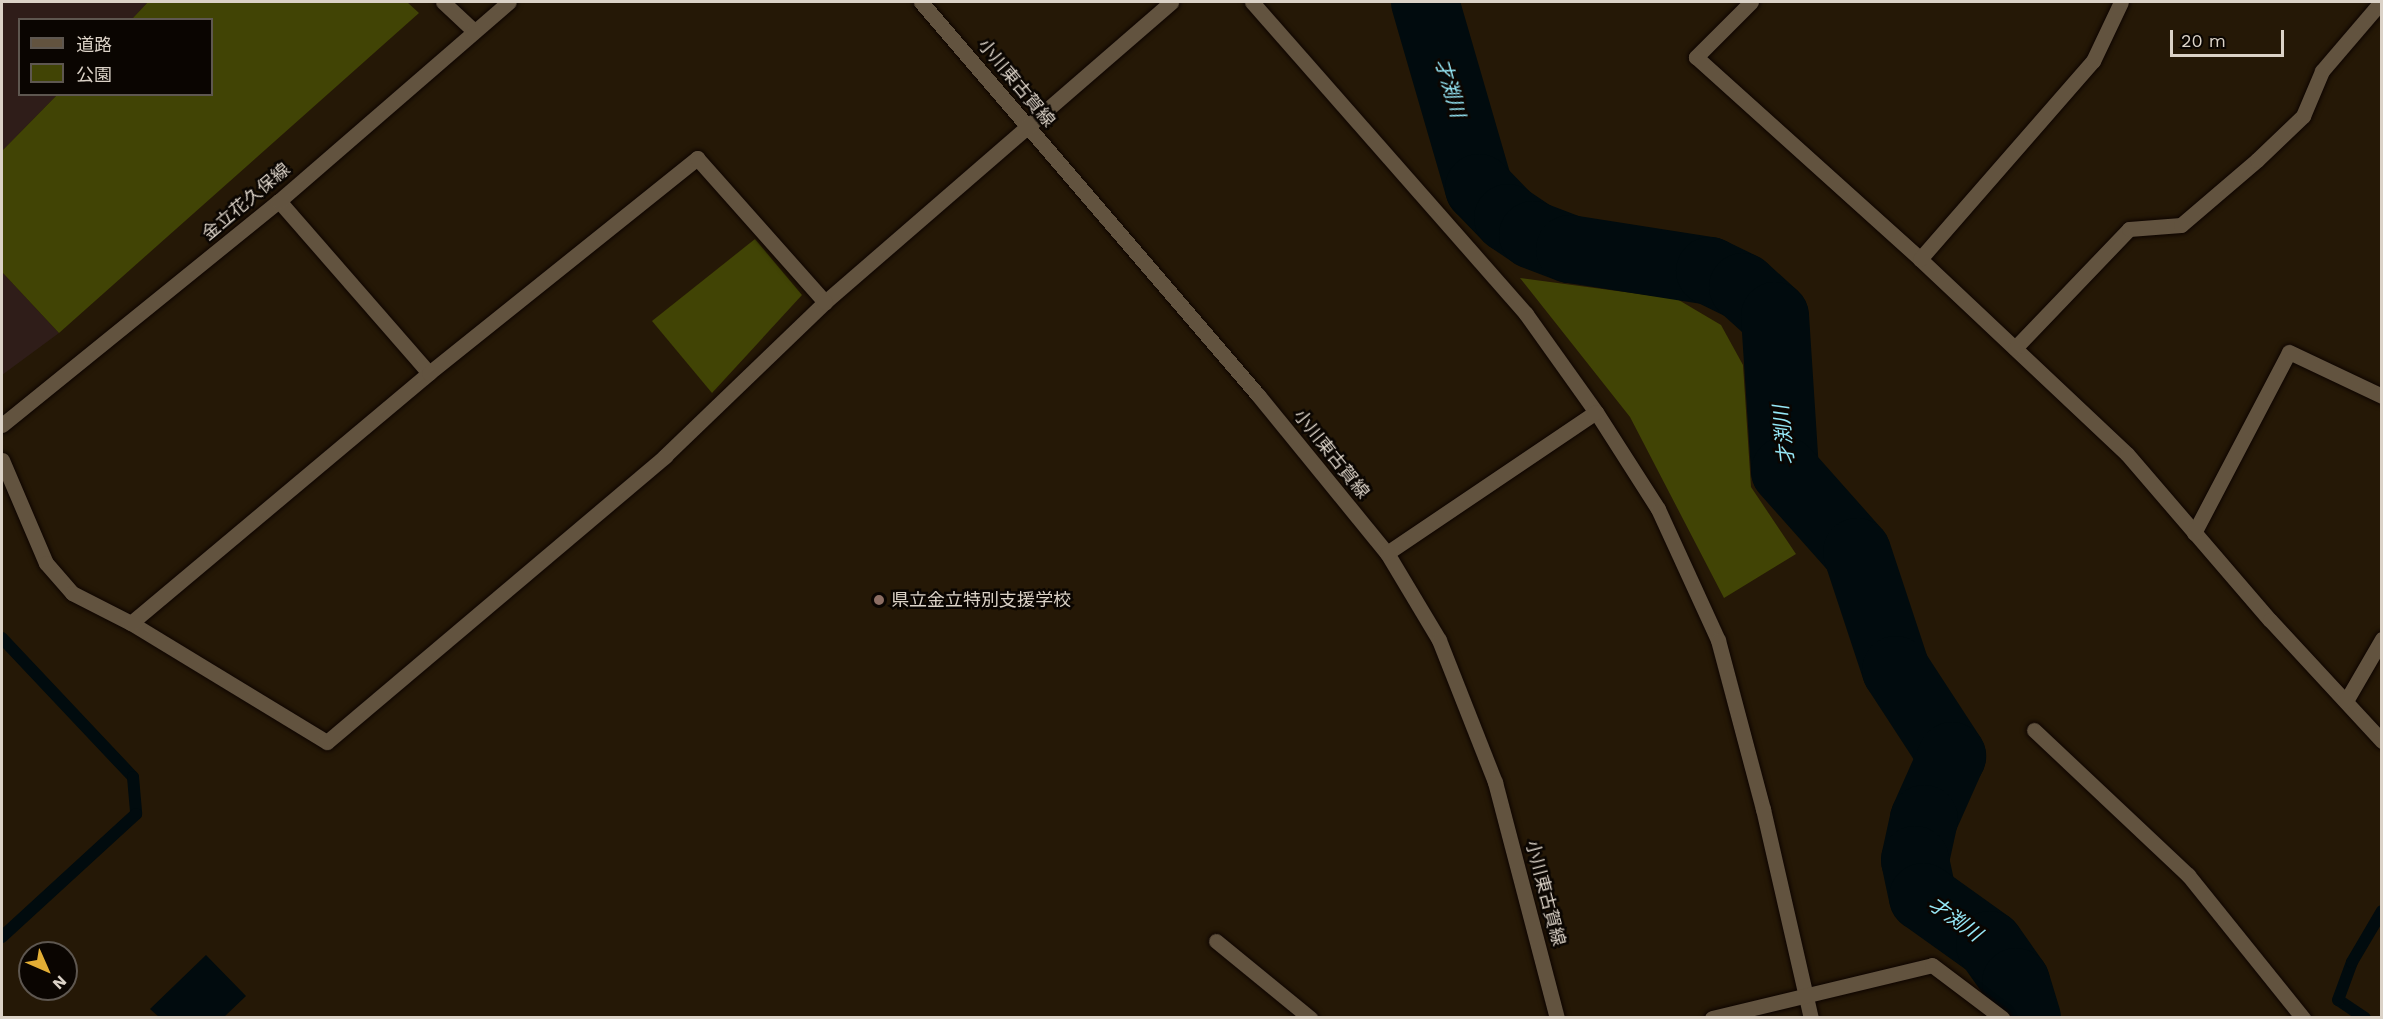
<!DOCTYPE html>
<meta charset="utf-8">
<style>
body{margin:0}
#map{position:relative;width:2383px;height:1019px;overflow:hidden;background:#251806;font-family:"Work Sans","Noto Sans JP",sans-serif}
div>[style]{position:absolute}
.commercial>*{inset:0;background:#2f1d19}
.green>*{inset:0;background:#414405}
.water>*{inset:0;background:#010b0e}
.stream>*{height:12px;margin:-6px;padding:0 6px;transform-origin:6px;border-radius:6px;background:#010b0e}
.river>*{height:68px;margin:-34px;padding:0 34px;transform-origin:34px;border-radius:34px;background:#010b0e}
.roads{filter:drop-shadow(0 0 2px #0d0400) drop-shadow(0 0 2px #0d0400)}
.minor>*{height:15px;margin:-7.5px;padding:0 7.5px;transform-origin:7.5px;border-radius:7.5px;background:#62533f}
.dots>*{width:16px;height:16px;translate:-50% -50%;box-sizing:border-box;border:3px solid #0a0501;border-radius:50%}
span{translate:-50% -50%;white-space:nowrap;text-align:center;line-height:1.15;-webkit-text-stroke:5px #0a0501;paint-order:stroke}
.street-label{font-size:18px;color:#dbd2c7}
.poi-label{font-size:18px;color:#dbd2c7}
.left{translate:0 -50%;text-align:left}
.water-label{font-size:20px;color:#96e8f7;font-style:italic}
.frame{position:absolute;inset:0;border:3px solid #dbd2c7;pointer-events:none}
.legend{position:absolute;left:18px;top:18px;width:195px;height:78px;box-sizing:border-box;background:#0a0501;border:2px solid #5e5750;margin:0;padding:8px 10px;list-style:none;font-size:18px;color:#dbd2c7}
.legend li{display:flex;align-items:center;gap:12px;height:30px}
.legend b{width:30px;border:2px solid #5e5750}
.north{position:absolute;left:18px;top:941px;width:60px;height:60px;box-sizing:border-box;background:#0a0501;border:2px solid #5e5750;border-radius:50%;rotate:135deg;font-size:16px;font-weight:700;line-height:24px;text-align:center;color:#dbd2c7}
.north::after{content:'';display:block;margin:auto;width:21px;height:27px;background:#e3ae35;clip-path:polygon(50% 0,100% 100%,50% 72%,0 100%)}
.scale{position:absolute;left:2170px;top:30px;width:114px;height:27px;box-sizing:border-box;border:3px solid #dbd2c7;border-top:0;padding-left:8px;font-size:18px;line-height:21px;white-space:nowrap;color:#dbd2c7;-webkit-text-stroke:4px #0a0501;paint-order:stroke}
</style>
<div id="map">
<div class="commercial">
<i style="clip-path:polygon(2px 2px,148px 2px,132px 19px,20px 20px,20px 94px,57px 95px,2px 151px)"></i>
<i style="clip-path:polygon(2px 272px,59px 333px,2px 375px)"></i>
</div>
<div class="green">
<i style="clip-path:polygon(148px 2px,407px 2px,419px 13px,59px 333px,2px 272px,2px 151px,57px 95px,212px 94px,212px 20px,132px 19px)"></i>
<i style="clip-path:polygon(755px 239px,802px 295px,712px 393px,652px 321px)"></i>
<i style="clip-path:polygon(1520px 278px,1677px 299px,1721px 325px,1743px 365px,1751px 487px,1796px 554px,1724px 598px,1630px 417px)"></i>
</div>
<div class="water">
<i style="clip-path:polygon(206px 955px,246px 996px,224px 1017px,159px 1017px,150px 1009px)"></i>
</div>
<div class="stream">
<i style="left:2px;top:638px;width:191px;rotate:46.7deg"></i>
<i style="left:133px;top:777px;width:37px;rotate:85deg"></i>
<i style="left:136px;top:814px;width:182px;rotate:137.5deg"></i>
<i style="left:2365px;top:1018px;width:32px;rotate:-146deg"></i>
<i style="left:2338px;top:1000px;width:40px;rotate:-69.8deg"></i>
<i style="left:2352px;top:962px;width:59px;rotate:-59.5deg"></i>
</div>
<div class="river">
<i style="left:1425px;top:2px;width:194px;rotate:73.8deg"></i>
<i style="left:1479px;top:188px;width:42px;rotate:46deg"></i>
<i style="left:1508px;top:218px;width:30px;rotate:34deg"></i>
<i style="left:1533px;top:235px;width:40px;rotate:21deg"></i>
<i style="left:1570px;top:249px;width:142px;rotate:8.9deg"></i>
<i style="left:1710px;top:271px;width:37px;rotate:26deg"></i>
<i style="left:1743px;top:287px;width:43px;rotate:42.2deg"></i>
<i style="left:1775px;top:316px;width:155px;rotate:86.3deg"></i>
<i style="left:1785px;top:471px;width:108px;rotate:48.4deg"></i>
<i style="left:1857px;top:552px;width:124px;rotate:71.7deg"></i>
<i style="left:1896px;top:670px;width:103px;rotate:56.9deg"></i>
<i style="left:1952px;top:756px;width:69px;rotate:114deg"></i>
<i style="left:1924px;top:819px;width:42px;rotate:102.4deg"></i>
<i style="left:1915px;top:860px;width:38px;rotate:78deg"></i>
<i style="left:1923px;top:897px;width:82px;rotate:35.6deg"></i>
<i style="left:1990px;top:945px;width:45px;rotate:54.9deg"></i>
<i style="left:2016px;top:982px;width:38px;rotate:73deg"></i>
</div>
<div class="roads">
<div class="minor">
<i style="left:443px;top:2px;width:42px;rotate:43.1deg"></i>
<i style="left:921px;top:2px;width:518px;rotate:49.39deg"></i>
<i style="left:1258px;top:395px;width:204px;rotate:50.8deg"></i>
<i style="left:1387px;top:553px;width:101px;rotate:59.1deg"></i>
<i style="left:1439px;top:640px;width:153px;rotate:68.5deg"></i>
<i style="left:1495px;top:782px;width:244px;rotate:75.3deg"></i>
<i style="left:1252px;top:2px;width:415px;rotate:48.7deg"></i>
<i style="left:1526px;top:314px;width:120px;rotate:54.5deg"></i>
<i style="left:1596px;top:412px;width:115px;rotate:57.4deg"></i>
<i style="left:1658px;top:509px;width:144px;rotate:65.4deg"></i>
<i style="left:1718px;top:640px;width:175px;rotate:75.1deg"></i>
<i style="left:1763px;top:809px;width:214px;rotate:77.1deg"></i>
<i style="left:1751px;top:2px;width:78px;rotate:135deg"></i>
<i style="left:1696px;top:57px;width:302px;rotate:42deg"></i>
<i style="left:1920px;top:259px;width:284px;rotate:43.3deg"></i>
<i style="left:2127px;top:454px;width:219px;rotate:49.3deg"></i>
<i style="left:2270px;top:620px;width:165px;rotate:47.2deg"></i>
<i style="left:279px;top:201px;width:228px;rotate:48.9deg"></i>
<i style="left:1920px;top:259px;width:263px;rotate:-48.9deg"></i>
<i style="left:2093px;top:61px;width:65px;rotate:-64.6deg"></i>
<i style="left:2015px;top:348px;width:165px;rotate:-46.2deg"></i>
<i style="left:2129px;top:229px;width:52px;rotate:-4.4deg"></i>
<i style="left:2181px;top:225px;width:100px;rotate:-40.5deg"></i>
<i style="left:2257px;top:160px;width:64px;rotate:-43.7deg"></i>
<i style="left:2303px;top:116px;width:49px;rotate:-67.1deg"></i>
<i style="left:2322px;top:71px;width:91px;rotate:-49.5deg"></i>
<i style="left:2px;top:425px;width:356px;rotate:-39deg"></i>
<i style="left:279px;top:201px;width:304px;rotate:-40.9deg"></i>
<i style="left:2px;top:460px;width:112px;rotate:66.9deg"></i>
<i style="left:46px;top:563px;width:40px;rotate:49deg"></i>
<i style="left:72px;top:593px;width:66px;rotate:27deg"></i>
<i style="left:131px;top:623px;width:229px;rotate:31.3deg"></i>
<i style="left:327px;top:742px;width:443px;rotate:-40.2deg"></i>
<i style="left:665px;top:456px;width:222px;rotate:-43.9deg"></i>
<i style="left:825px;top:302px;width:458px;rotate:-40.9deg"></i>
<i style="left:2194px;top:533px;width:204px;rotate:-62.3deg"></i>
<i style="left:2289px;top:352px;width:103px;rotate:25.3deg"></i>
<i style="left:1387px;top:553px;width:252px;rotate:-34deg"></i>
<i style="left:131px;top:623px;width:389px;rotate:-40deg"></i>
<i style="left:429px;top:373px;width:344px;rotate:-38.7deg"></i>
<i style="left:697px;top:158px;width:193px;rotate:48.4deg"></i>
<i style="left:2346px;top:701px;width:72px;rotate:-59.9deg"></i>
<i style="left:2034px;top:730px;width:212px;rotate:43.3deg"></i>
<i style="left:2188px;top:875px;width:184px;rotate:51.2deg"></i>
<i style="left:1216px;top:941px;width:122px;rotate:39.3deg"></i>
<i style="left:1712px;top:1018px;width:226px;rotate:-13.5deg"></i>
<i style="left:1932px;top:965px;width:88px;rotate:37.1deg"></i>
</div>
</div>
<div class="dots">
<i style="left:879px;top:600px;background:#8d6e63"></i>
</div>
<div class="street-label">
<span style="left:1016px;top:83px;rotate:50deg">小川東古賀線</span>
<span style="left:246px;top:202px;rotate:-40deg">金立花久保線</span>
<span style="left:1331px;top:454px;rotate:51deg">小川東古賀線</span>
<span style="left:1545px;top:893px;rotate:75deg">小川東古賀線</span>
</div>
<div class="poi-label">
<span class="left" style="left:891px;top:600px">県立金立特別支援学校</span>
</div>
<div class="water-label">
<span style="left:1450px;top:88px;rotate:74deg">才渕川</span>
<span style="left:1784px;top:435px;rotate:-96deg">才渕川</span>
<span style="left:1955px;top:919px;rotate:36deg">才渕川</span>
</div>
<div class="frame"></div>
<ul class="legend">
<li><b style="height:8px;background:#62533f"></b>道路</li>
<li><b style="height:16px;background:#414405"></b>公園</li>
</ul>
<div class="north">N</div>
<div class="scale">20 m</div>
</div>
